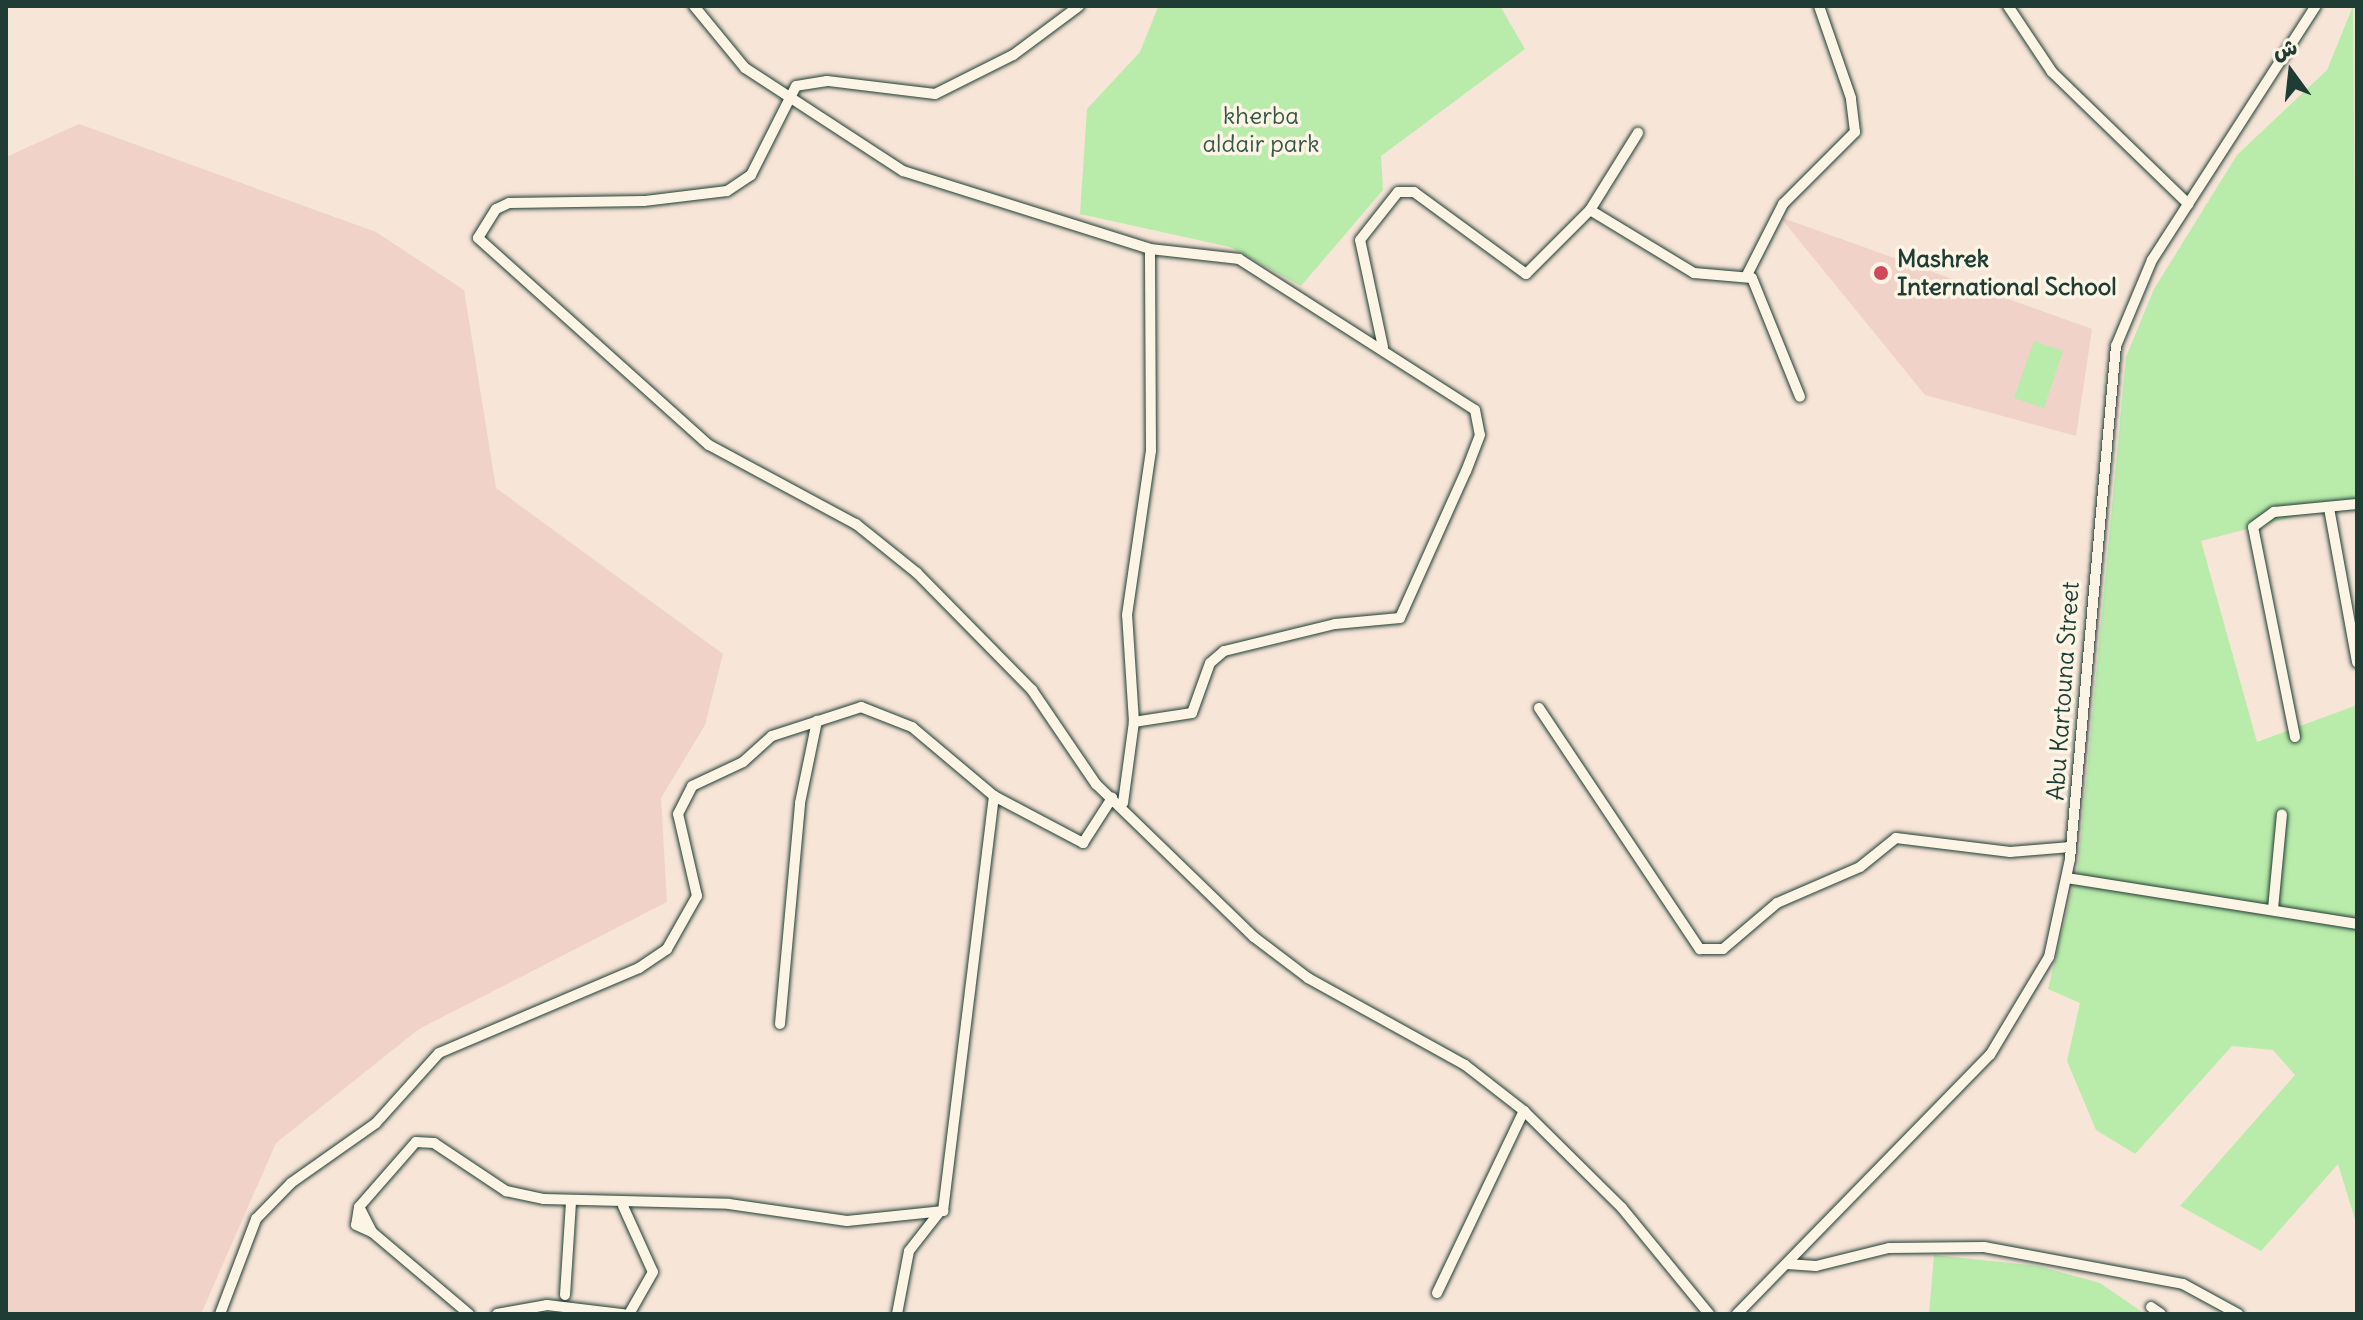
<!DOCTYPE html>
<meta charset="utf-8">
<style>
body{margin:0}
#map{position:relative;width:2363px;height:1320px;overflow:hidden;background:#f7e5d8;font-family:Delius,"Playpen Sans Arabic",sans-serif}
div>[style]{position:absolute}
.built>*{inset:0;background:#f0d2c9}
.green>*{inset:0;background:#b9ebab}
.roads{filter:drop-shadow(0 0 2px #1f3d34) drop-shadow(0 0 2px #1f3d34)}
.minor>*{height:10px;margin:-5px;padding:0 5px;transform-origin:5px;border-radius:5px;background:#fcf5e5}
.dots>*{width:22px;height:22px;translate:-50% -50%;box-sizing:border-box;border:4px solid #fcf5e5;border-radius:50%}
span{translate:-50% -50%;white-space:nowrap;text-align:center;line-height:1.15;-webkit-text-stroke:7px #fcf5e5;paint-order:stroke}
.park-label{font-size:24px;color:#365746}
.poi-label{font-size:24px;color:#1f3d34;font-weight:700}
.left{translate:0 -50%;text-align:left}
.street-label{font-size:24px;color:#1f3d34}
.frame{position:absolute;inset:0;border:8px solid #1f3d34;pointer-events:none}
.north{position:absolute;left:2251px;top:32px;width:80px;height:80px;-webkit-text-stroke:6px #fcf5e5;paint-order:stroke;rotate:345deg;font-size:22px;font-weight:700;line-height:32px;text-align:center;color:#1f3d34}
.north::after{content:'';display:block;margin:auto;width:28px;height:36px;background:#1f3d34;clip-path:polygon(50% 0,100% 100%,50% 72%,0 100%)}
</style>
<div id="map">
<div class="built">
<i style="clip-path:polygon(79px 124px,376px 232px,464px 290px,496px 488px,723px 654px,705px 725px,661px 798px,667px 902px,419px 1029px,276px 1143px,201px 1314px,6px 1314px,6px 157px)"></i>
<i style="clip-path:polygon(1780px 217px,2092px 329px,2076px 436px,1925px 395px)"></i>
</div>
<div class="green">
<i style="clip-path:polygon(1500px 6px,1525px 49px,1381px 156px,1383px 190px,1301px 286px,1230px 247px,1080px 214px,1087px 109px,1140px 52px,1158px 7px)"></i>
<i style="clip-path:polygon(2353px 6px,2357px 500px,2201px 541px,2257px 742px,2357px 705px,2357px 1226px,2338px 1164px,2261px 1251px,2180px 1206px,2295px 1075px,2273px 1050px,2232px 1046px,2135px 1154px,2096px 1130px,2067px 1061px,2080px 1003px,2048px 989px,2078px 866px,2126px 357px,2154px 289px,2237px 155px,2327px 70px)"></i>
<i style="clip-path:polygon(2034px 341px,2063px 351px,2044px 408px,2014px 398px)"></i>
<i style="clip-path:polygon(1934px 1255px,2038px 1266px,2100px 1283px,2145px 1314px,1929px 1314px)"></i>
</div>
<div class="roads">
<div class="minor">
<i style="left:694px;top:6px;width:80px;rotate:50.6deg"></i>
<i style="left:745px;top:68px;width:189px;rotate:33.1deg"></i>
<i style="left:903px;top:171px;width:259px;rotate:17.5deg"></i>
<i style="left:1150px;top:249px;width:90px;rotate:6.4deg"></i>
<i style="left:1239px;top:259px;width:280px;rotate:32.6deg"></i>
<i style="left:1475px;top:410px;width:25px;rotate:79deg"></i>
<i style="left:1480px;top:435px;width:39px;rotate:111deg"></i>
<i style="left:1466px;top:471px;width:161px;rotate:114.2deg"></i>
<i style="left:1400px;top:618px;width:65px;rotate:174.7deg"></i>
<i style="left:1335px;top:624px;width:114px;rotate:166.3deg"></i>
<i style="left:1224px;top:651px;width:18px;rotate:139deg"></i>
<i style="left:1210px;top:663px;width:53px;rotate:109.8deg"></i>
<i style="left:1192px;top:713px;width:59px;rotate:171.2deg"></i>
<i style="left:1079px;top:6px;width:82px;rotate:143.4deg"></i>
<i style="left:1013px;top:55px;width:87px;rotate:153.4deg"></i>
<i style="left:935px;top:94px;width:109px;rotate:-173.1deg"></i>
<i style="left:827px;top:81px;width:31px;rotate:171deg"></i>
<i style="left:796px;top:86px;width:100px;rotate:116.8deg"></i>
<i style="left:751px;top:175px;width:29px;rotate:146deg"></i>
<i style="left:727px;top:191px;width:84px;rotate:173.1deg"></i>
<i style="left:644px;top:201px;width:135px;rotate:179.2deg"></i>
<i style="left:509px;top:203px;width:14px;rotate:155deg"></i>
<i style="left:496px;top:209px;width:34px;rotate:122deg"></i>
<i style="left:478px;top:238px;width:310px;rotate:41.9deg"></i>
<i style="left:709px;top:445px;width:167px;rotate:28.3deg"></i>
<i style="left:856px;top:524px;width:78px;rotate:38.8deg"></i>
<i style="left:917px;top:573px;width:164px;rotate:45.5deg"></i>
<i style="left:1032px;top:690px;width:114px;rotate:55.8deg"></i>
<i style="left:1096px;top:784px;width:220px;rotate:44.1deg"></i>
<i style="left:1254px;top:937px;width:68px;rotate:37.2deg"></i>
<i style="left:1308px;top:978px;width:179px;rotate:29deg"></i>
<i style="left:1465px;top:1065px;width:75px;rotate:37.9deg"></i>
<i style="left:1524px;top:1111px;width:138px;rotate:44.7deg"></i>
<i style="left:1622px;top:1208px;width:137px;rotate:50.6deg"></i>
<i style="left:2008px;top:6px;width:79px;rotate:56.3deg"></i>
<i style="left:2052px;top:72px;width:190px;rotate:44.1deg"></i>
<i style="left:1590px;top:210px;width:122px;rotate:31.2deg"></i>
<i style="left:1694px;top:273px;width:58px;rotate:4.9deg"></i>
<i style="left:1752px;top:278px;width:128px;rotate:68deg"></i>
<i style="left:1747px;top:275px;width:80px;rotate:-63.1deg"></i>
<i style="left:1783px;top:204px;width:102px;rotate:-45deg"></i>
<i style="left:1855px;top:132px;width:34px;rotate:-97deg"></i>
<i style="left:1851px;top:98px;width:97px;rotate:-109.2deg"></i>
<i style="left:1383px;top:347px;width:109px;rotate:-102.1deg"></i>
<i style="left:1360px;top:240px;width:61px;rotate:-51.6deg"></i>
<i style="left:1398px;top:192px;width:16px"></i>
<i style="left:1414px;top:192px;width:139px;rotate:36.2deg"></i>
<i style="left:1526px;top:274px;width:91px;rotate:-45deg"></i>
<i style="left:1590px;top:210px;width:91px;rotate:-58.1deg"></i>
<i style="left:2329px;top:508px;width:157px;rotate:79.7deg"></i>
<i style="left:1539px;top:708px;width:290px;rotate:56.3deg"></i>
<i style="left:1700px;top:949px;width:23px"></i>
<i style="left:1723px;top:949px;width:71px;rotate:-40.4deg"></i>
<i style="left:1777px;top:903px;width:90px;rotate:-23.4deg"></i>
<i style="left:1860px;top:867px;width:46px;rotate:-38.9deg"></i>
<i style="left:1896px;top:838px;width:115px;rotate:7deg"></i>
<i style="left:2010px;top:852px;width:61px;rotate:-4.7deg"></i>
<i style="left:2295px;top:737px;width:214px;rotate:-101.3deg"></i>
<i style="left:2253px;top:527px;width:26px;rotate:-36deg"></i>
<i style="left:2274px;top:512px;width:83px;rotate:-5.5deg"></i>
<i style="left:1123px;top:803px;width:82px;rotate:-82.3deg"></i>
<i style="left:1134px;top:722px;width:107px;rotate:-93.7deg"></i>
<i style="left:1127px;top:615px;width:166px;rotate:-81.7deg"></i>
<i style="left:1151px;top:451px;width:202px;rotate:-90.3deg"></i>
<i style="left:2067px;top:878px;width:294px;rotate:9deg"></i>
<i style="left:2273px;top:909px;width:95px;rotate:-84.6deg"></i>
<i style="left:780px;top:1024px;width:222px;rotate:-84.8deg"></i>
<i style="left:800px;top:803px;width:84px;rotate:-78.3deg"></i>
<i style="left:623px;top:1206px;width:72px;rotate:65.6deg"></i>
<i style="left:653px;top:1272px;width:48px;rotate:119.7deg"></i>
<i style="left:359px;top:1207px;width:18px;rotate:99deg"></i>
<i style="left:356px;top:1225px;width:17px;rotate:24deg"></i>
<i style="left:1787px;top:1264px;width:29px;rotate:4deg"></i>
<i style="left:1816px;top:1266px;width:75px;rotate:-13.9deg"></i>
<i style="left:1889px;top:1248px;width:95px;rotate:-0.6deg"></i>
<i style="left:1984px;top:1247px;width:202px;rotate:10.5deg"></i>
<i style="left:2183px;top:1284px;width:63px;rotate:28.6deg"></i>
<i style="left:1437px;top:1293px;width:202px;rotate:-64.5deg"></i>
<i style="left:565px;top:1295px;width:93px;rotate:-86.3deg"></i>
<i style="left:2151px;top:1307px;width:12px;rotate:35deg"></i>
<i style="left:220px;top:1314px;width:102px;rotate:-69.2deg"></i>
<i style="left:256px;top:1219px;width:50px;rotate:-45.8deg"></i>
<i style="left:291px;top:1183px;width:104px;rotate:-35.2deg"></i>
<i style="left:376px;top:1123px;width:94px;rotate:-48deg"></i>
<i style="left:439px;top:1053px;width:217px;rotate:-23deg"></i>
<i style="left:639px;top:968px;width:34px;rotate:-34deg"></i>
<i style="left:667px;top:949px;width:61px;rotate:-60.5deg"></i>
<i style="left:697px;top:896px;width:84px;rotate:-103deg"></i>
<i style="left:678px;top:814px;width:31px;rotate:-63deg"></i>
<i style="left:692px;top:786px;width:56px;rotate:-25.2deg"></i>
<i style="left:743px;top:762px;width:39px;rotate:-42deg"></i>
<i style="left:772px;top:736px;width:94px;rotate:-18deg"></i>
<i style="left:861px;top:707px;width:55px;rotate:21.4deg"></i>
<i style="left:912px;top:727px;width:107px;rotate:40.1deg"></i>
<i style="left:469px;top:1314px;width:127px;rotate:-139.8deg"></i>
<i style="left:372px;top:1232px;width:28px;rotate:-117deg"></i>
<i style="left:359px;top:1207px;width:86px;rotate:-48.8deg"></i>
<i style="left:416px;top:1142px;width:18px;rotate:3deg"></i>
<i style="left:434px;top:1143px;width:87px;rotate:33.7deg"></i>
<i style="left:506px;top:1191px;width:39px;rotate:12deg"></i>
<i style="left:544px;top:1199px;width:185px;rotate:1.5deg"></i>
<i style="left:729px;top:1204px;width:119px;rotate:8.2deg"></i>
<i style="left:847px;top:1221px;width:97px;rotate:-5.9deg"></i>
<i style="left:943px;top:1211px;width:418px;rotate:-83deg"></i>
<i style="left:994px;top:796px;width:101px;rotate:27.8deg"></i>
<i style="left:1083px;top:843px;width:54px;rotate:-57.2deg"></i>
<i style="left:497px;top:1314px;width:51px;rotate:-10.2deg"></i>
<i style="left:547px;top:1305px;width:77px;rotate:6.8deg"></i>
<i style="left:897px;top:1314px;width:64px;rotate:-79.2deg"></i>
<i style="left:909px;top:1251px;width:47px;rotate:-51.9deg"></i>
<i style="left:1737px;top:1314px;width:362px;rotate:-45.7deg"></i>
<i style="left:1990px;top:1055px;width:114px;rotate:-59deg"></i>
<i style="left:2049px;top:957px;width:100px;rotate:-77.9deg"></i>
<i style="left:2070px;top:859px;width:515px;rotate:-84.88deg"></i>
<i style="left:2116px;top:346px;width:93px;rotate:-67.3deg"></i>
<i style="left:2152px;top:260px;width:302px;rotate:-57.2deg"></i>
</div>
</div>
<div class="dots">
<i style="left:1881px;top:273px;background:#d1495b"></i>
</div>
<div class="park-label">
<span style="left:1261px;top:130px">kherba<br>aldair park</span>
</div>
<div class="poi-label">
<span class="left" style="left:1897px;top:273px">Mashrek<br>International School</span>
</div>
<div class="street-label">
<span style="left:2063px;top:691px;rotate:-86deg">Abu Kartouna Street</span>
</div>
<div class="frame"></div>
<div class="north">ش</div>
</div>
